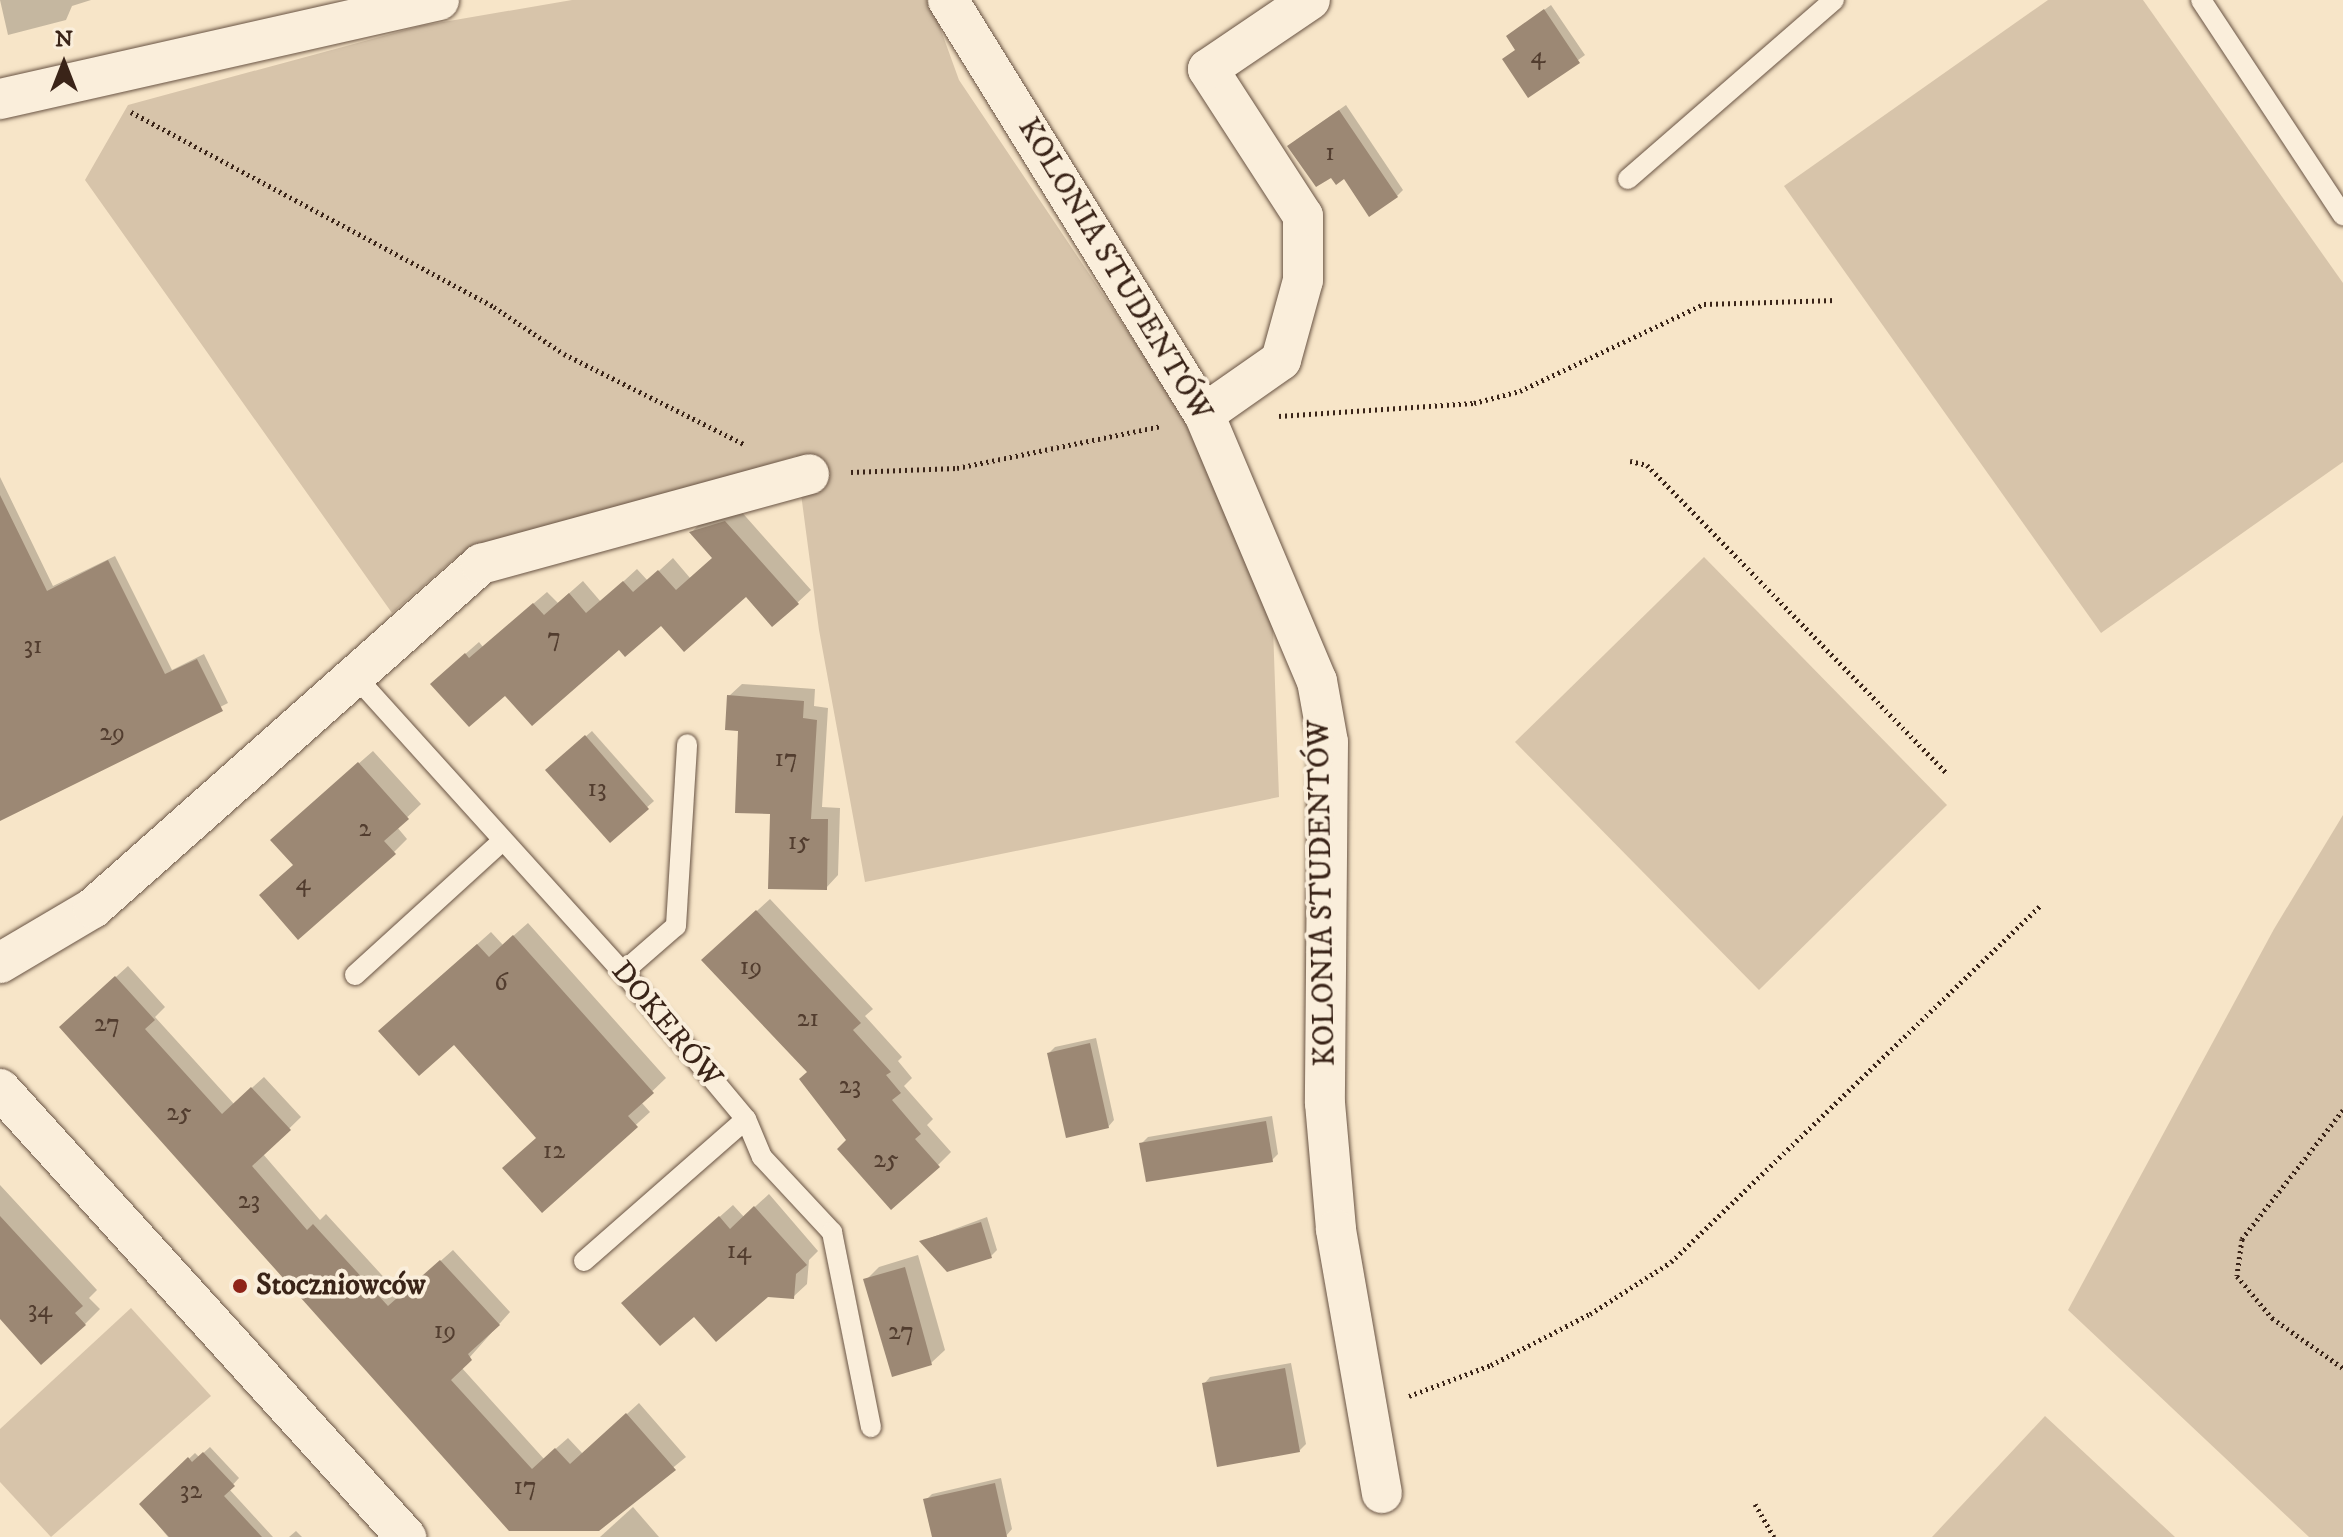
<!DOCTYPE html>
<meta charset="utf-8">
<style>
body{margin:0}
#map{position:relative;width:2343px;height:1537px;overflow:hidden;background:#f7e5c8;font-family:"IM FELL DW Pica",serif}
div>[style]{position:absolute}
.green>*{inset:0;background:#d7c4aa}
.shadow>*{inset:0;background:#0003}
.building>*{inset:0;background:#9c8874}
.path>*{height:5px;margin-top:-2.5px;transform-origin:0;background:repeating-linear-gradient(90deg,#3a2418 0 2px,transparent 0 6px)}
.roads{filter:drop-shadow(0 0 2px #695444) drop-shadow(0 0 2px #695444)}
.service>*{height:20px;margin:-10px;padding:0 10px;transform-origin:10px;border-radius:10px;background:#faeedb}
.minor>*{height:40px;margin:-20px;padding:0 20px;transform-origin:20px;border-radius:20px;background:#faeedb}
.dots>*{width:22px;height:22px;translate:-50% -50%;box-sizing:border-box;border:4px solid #faeedb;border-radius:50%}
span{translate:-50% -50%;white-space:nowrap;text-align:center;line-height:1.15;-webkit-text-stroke:8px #faeedb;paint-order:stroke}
.number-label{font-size:26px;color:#523d2f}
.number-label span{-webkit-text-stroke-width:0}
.street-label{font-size:30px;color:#3a2418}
.poi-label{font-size:30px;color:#3a2418;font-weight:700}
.left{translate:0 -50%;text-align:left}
.north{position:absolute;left:24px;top:24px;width:80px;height:80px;-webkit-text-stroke:6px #faeedb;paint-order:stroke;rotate:0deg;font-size:22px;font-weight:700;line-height:32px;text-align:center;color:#3a2418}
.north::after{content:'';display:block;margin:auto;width:28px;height:36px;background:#3a2418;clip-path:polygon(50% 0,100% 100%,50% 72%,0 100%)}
</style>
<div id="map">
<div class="green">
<i style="clip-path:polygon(572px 0,930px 0,959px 80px,1229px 482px,1272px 599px,1279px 797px,865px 882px,819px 630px,796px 456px,454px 559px,392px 613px,85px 180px,128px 105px,420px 26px)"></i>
<i style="clip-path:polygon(2048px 0,2143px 0,2343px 283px,2343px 462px,2101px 633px,1784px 186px)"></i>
<i style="clip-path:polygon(1704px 557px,1947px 805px,1759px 990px,1515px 742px)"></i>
<i style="clip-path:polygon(2343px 815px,2343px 1537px,2309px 1537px,2068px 1310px,2274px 929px)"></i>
<i style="clip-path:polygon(131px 1308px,211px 1396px,51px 1537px,0 1482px,0 1429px)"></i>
<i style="clip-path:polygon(2045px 1416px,2175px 1537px,1932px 1537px)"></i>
</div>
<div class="shadow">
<i style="clip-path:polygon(0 0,91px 0,72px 6px,66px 20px,8px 35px)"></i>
<i style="clip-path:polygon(1551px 5px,1585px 55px,1529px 96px,1517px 49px,1508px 36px)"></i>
<i style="clip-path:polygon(1346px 105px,1403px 190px,1397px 196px,1344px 177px,1296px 140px)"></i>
<i style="clip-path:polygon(0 477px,53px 586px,115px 556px,172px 670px,204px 654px,228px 703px,0 819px)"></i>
<i style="clip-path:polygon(739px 509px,811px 590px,797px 603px,746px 594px,661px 623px,619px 647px,505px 693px,446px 671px,479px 642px,483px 647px,547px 592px,558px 603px,583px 581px,601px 602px,637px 569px,648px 581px,673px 558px,690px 578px,714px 557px,692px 532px,704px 519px)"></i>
<i style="clip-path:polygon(742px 684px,815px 689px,814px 706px,828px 708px,822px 807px,840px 808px,838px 875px,826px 888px,772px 812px,729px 696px)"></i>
<i style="clip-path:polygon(592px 731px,654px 801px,610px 840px,554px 764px)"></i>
<i style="clip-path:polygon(373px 751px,421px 804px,397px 827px,407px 839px,394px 852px,295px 864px,286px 827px)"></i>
<i style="clip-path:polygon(770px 899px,873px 1009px,865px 1016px,902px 1057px,898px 1061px,912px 1078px,904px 1086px,933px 1119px,927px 1125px,951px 1152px,938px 1165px,848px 1140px,809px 1071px,717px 947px)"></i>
<i style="clip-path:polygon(528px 923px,666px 1078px,641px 1102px,650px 1112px,542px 1210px,538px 1137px,454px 1042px,394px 1018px,491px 932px,503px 945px)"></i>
<i style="clip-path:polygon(128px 966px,165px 1007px,155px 1017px,234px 1104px,264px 1077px,301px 1117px,263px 1154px,320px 1220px,326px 1214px,401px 1296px,453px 1250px,510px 1312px,461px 1367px,544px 1459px,568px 1438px,583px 1454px,639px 1403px,686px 1457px,598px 1529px,510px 1529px,73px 1016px)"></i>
<i style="clip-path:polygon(1096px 1038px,1114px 1120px,1108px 1127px,1049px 1053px,1055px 1047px)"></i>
<i style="clip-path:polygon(1272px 1116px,1278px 1154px,1272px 1160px,1142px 1143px,1148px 1137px)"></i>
<i style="clip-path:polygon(0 1185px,97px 1290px,89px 1298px,100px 1309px,85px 1324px,0 1316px)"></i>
<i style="clip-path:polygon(769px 1194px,818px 1251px,809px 1260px,807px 1284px,793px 1297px,767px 1295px,694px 1314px,637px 1290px,733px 1205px,744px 1217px)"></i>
<i style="clip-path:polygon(987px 1217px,997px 1250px,991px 1256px,922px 1241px)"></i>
<i style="clip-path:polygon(918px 1255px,945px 1350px,931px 1363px,866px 1280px,879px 1267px)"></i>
<i style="clip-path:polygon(1291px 1363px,1306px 1444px,1299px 1451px,1204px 1384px,1210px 1377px)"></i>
<i style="clip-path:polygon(210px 1447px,239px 1478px,229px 1489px,273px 1537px,168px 1537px,141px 1504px,195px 1453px,199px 1457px)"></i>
<i style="clip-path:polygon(1001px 1478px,1012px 1529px,1006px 1536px,934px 1537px,926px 1500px,932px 1494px)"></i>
<i style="clip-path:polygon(633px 1507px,659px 1537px,600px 1537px)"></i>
<i style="clip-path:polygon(296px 1531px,302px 1537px,289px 1537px)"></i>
</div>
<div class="building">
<i style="clip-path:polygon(1544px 9px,1580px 63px,1528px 98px,1502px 59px,1515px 50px,1506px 36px)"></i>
<i style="clip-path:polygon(1339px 110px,1398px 197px,1369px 217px,1344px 179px,1336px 185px,1331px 178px,1316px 187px,1287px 146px)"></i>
<i style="clip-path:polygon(0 495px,47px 591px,108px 560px,165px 674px,197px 659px,223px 711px,0 821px)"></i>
<i style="clip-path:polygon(725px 521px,799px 604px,772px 627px,746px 597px,684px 652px,661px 626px,625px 657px,619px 650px,532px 726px,505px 696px,469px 727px,430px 684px,465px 653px,469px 658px,533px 603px,544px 615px,569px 593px,586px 613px,623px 581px,633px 592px,658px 570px,676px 590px,712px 558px,689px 532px)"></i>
<i style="clip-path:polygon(727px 695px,804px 701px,803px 718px,817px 720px,811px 819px,828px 819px,827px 890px,768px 889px,770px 814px,735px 813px,738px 731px,725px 730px)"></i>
<i style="clip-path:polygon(585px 735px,649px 809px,610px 843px,545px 770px)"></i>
<i style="clip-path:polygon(358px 762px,409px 819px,384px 841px,396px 854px,298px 940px,259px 895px,293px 865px,270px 840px)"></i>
<i style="clip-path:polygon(756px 910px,861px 1023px,853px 1030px,891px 1072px,886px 1075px,901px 1093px,892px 1100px,921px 1134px,915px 1139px,940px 1167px,891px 1210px,837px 1149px,846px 1140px,799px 1079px,807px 1072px,701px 960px)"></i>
<i style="clip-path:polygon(513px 935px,654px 1093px,628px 1116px,638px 1127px,542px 1213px,502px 1168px,536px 1138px,454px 1045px,419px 1076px,378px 1031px,477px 944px,489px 957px)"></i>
<i style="clip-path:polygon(115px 976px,155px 1020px,145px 1029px,222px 1114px,251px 1087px,291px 1130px,252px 1166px,307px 1230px,313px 1224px,388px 1306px,440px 1260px,500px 1325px,468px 1354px,472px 1360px,451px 1380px,532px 1469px,555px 1448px,570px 1464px,626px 1413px,676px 1470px,599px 1531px,509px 1531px,59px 1027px)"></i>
<i style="clip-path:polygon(1090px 1043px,1109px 1128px,1066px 1138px,1047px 1053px)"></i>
<i style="clip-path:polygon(1266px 1121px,1273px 1162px,1146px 1182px,1139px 1143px)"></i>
<i style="clip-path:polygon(754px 1206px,807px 1265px,796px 1274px,794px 1299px,768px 1297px,716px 1342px,694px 1317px,660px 1346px,621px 1303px,719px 1216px,730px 1229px)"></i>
<i style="clip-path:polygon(0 1216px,83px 1306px,75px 1313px,86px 1325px,41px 1365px,0 1319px)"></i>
<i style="clip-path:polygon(981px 1222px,992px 1258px,947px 1272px,919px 1241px)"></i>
<i style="clip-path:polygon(905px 1267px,932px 1365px,892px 1377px,863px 1279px)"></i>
<i style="clip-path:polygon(1285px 1368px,1300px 1452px,1217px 1467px,1202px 1383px)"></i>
<i style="clip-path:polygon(203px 1452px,235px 1486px,224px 1496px,262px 1537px,169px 1537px,139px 1504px,188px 1457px,192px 1462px)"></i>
<i style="clip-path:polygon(995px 1483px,1007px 1537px,932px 1537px,923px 1499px)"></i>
</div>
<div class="path">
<i style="left:131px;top:112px;width:412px;rotate:28.2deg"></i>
<i style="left:494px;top:307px;width:84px;rotate:33.9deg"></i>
<i style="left:564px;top:354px;width:201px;rotate:26.6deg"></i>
<i style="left:1279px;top:416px;width:195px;rotate:-3.8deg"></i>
<i style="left:1474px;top:403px;width:48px;rotate:-14.6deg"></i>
<i style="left:1520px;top:391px;width:204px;rotate:-25.3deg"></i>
<i style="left:1704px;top:304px;width:132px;rotate:-1.7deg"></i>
<i style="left:1630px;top:461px;width:17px;rotate:13deg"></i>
<i style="left:1647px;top:465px;width:431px;rotate:45.8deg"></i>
<i style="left:851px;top:472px;width:106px;rotate:-2.2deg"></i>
<i style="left:957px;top:468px;width:208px;rotate:-11.6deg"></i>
<i style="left:2343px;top:1110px;width:164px;rotate:128.1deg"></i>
<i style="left:2242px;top:1239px;width:37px;rotate:98deg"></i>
<i style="left:2237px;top:1276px;width:55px;rotate:50.2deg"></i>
<i style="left:2272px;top:1318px;width:87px;rotate:35.2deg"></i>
<i style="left:1409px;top:1396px;width:88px;rotate:-20.7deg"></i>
<i style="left:1491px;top:1365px;width:111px;rotate:-27.3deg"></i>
<i style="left:1590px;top:1314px;width:96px;rotate:-32.7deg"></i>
<i style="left:1671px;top:1262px;width:516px;rotate:-43.98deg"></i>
<i style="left:1755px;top:1504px;width:38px;rotate:60deg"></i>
</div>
<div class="roads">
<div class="service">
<i style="left:2201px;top:0;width:258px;rotate:56.6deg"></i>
<i style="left:1628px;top:179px;width:273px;rotate:-41deg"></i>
<i style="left:356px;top:677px;width:398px;rotate:47.9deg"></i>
<i style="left:623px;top:972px;width:192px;rotate:50.1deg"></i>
<i style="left:746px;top:1119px;width:41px;rotate:67.2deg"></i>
<i style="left:762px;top:1157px;width:103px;rotate:47deg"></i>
<i style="left:832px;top:1232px;width:199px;rotate:78.7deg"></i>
<i style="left:623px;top:972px;width:70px;rotate:-41deg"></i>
<i style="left:676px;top:926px;width:182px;rotate:-86.5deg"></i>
<i style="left:355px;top:975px;width:197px;rotate:-42.3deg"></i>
<i style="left:584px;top:1261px;width:215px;rotate:-41.2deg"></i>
</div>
<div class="minor">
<i style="left:948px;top:0;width:487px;rotate:58.3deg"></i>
<i style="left:1204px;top:414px;width:290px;rotate:67.1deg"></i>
<i style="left:1317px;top:681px;width:62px;rotate:79.8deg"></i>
<i style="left:1328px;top:742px;width:361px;rotate:90.5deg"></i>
<i style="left:1325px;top:1103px;width:127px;rotate:85deg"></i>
<i style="left:1336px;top:1230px;width:267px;rotate:80.1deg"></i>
<i style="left:0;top:99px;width:450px;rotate:-12.7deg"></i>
<i style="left:1204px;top:414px;width:94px;rotate:-35deg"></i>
<i style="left:1281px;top:360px;width:83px;rotate:-74.6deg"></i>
<i style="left:1303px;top:280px;width:64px;rotate:-90deg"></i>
<i style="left:1303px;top:216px;width:175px;rotate:-122.9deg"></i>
<i style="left:1208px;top:69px;width:123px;rotate:-34.1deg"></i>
<i style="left:0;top:963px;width:108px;rotate:-30.6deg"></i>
<i style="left:93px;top:908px;width:519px;rotate:-41.56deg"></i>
<i style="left:481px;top:564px;width:340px;rotate:-15.3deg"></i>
<i style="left:0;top:1089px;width:605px;rotate:47.82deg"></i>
</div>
</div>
<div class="dots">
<i style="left:240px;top:1286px;background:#8f2418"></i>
</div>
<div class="number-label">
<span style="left:1538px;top:56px">4</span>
<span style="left:1330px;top:153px">1</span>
<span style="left:554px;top:638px">7</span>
<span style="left:33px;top:646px">31</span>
<span style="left:112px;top:733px">29</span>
<span style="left:786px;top:759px">17</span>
<span style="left:597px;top:789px">13</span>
<span style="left:365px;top:829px">2</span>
<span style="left:799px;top:842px">15</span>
<span style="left:303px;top:883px">4</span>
<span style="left:751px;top:967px">19</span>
<span style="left:501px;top:983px">6</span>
<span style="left:808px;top:1019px">21</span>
<span style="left:107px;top:1024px">27</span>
<span style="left:850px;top:1086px">23</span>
<span style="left:179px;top:1113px">25</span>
<span style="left:554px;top:1151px">12</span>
<span style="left:886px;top:1160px">25</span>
<span style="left:249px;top:1201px">23</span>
<span style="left:739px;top:1251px">14</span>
<span style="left:40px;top:1310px">34</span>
<span style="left:445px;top:1331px">19</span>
<span style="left:901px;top:1332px">27</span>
<span style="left:525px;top:1487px">17</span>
<span style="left:191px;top:1491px">32</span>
</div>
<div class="street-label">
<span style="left:1114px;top:270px;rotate:59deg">KOLONIA STUDENTÓW</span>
<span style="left:1323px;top:893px;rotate:-91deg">KOLONIA STUDENTÓW</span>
<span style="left:666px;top:1025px;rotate:50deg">DOKERÓW</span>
</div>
<div class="poi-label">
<span class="left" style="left:256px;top:1286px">Stoczniowców</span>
</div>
<div class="north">N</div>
</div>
